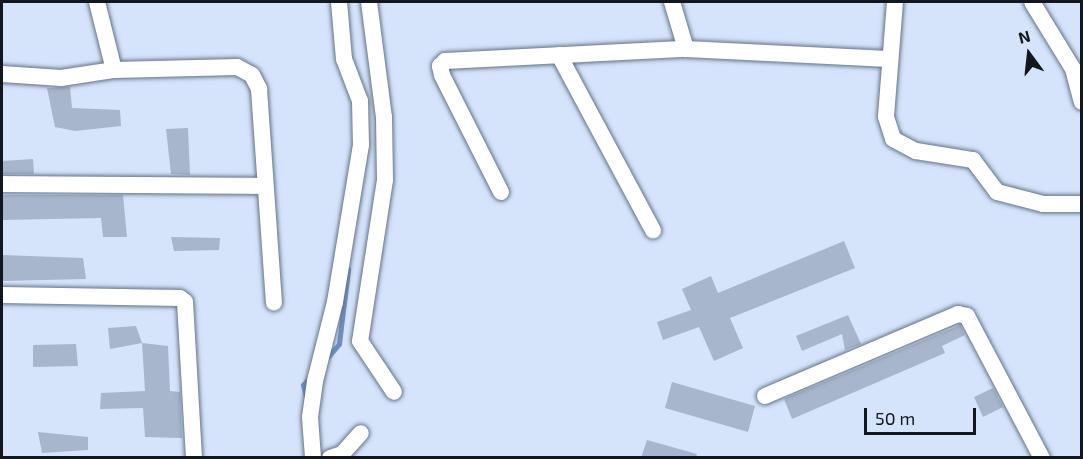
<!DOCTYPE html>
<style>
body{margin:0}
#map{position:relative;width:1083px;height:459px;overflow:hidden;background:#d5e4fb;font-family:"Exo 2",sans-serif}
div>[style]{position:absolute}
.stream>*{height:4.5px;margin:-2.25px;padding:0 2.25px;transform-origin:2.25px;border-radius:2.25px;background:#6e8fc2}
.building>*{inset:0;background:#a7b6cc}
.roads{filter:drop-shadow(0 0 2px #657286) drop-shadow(0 0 2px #657286)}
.street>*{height:16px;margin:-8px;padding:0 8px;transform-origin:8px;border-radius:8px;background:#fff}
span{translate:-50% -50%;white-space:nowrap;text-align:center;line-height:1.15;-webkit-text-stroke:5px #d5e4fb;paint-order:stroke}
.frame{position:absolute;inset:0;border:3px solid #12171f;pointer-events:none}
.north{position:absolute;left:999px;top:24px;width:60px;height:60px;-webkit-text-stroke:4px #d5e4fb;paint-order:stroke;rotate:345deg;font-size:16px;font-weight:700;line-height:24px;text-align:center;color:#12171f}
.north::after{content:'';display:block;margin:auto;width:21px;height:27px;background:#12171f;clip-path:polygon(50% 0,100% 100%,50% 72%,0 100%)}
.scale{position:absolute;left:864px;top:408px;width:112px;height:27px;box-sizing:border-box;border:3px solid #12171f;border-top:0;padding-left:8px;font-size:18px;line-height:21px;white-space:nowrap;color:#12171f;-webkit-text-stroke:4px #d5e4fb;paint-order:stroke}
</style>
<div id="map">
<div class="stream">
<i style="left:327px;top:358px;width:18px;rotate:-49deg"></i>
<i style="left:339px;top:344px;width:75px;rotate:-83.1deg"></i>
<i style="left:306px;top:397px;width:12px;rotate:-104deg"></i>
<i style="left:303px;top:385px;width:12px;rotate:-48deg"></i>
</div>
<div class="building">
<i style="clip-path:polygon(70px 87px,72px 108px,120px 110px,121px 126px,75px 131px,55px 127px,47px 88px)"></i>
<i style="clip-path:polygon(188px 128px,190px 175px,171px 174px,166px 129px)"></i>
<i style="clip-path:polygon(33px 159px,34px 174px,2px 174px,2px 161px)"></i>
<i style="clip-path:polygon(2px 195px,123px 195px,127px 237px,103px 237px,101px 218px,2px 220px)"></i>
<i style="clip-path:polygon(171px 237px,220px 238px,219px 250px,174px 251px)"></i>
<i style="clip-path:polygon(844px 241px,855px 268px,730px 318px,743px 348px,714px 361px,699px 327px,663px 340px,657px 322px,691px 310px,682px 289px,711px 276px,718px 293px)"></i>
<i style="clip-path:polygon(2px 255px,83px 258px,86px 279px,2px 281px)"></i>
<i style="clip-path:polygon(848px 315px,861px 344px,845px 350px,842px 334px,802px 351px,796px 336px)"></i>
<i style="clip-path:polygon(960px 325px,965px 335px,942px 346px,945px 353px,792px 419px,784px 399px)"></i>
<i style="clip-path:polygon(136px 326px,142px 343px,110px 349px,108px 328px)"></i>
<i style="clip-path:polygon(142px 343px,168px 346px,170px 391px,180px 392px,182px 438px,145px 437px,143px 408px,100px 409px,101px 393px,145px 391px)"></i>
<i style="clip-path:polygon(76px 344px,78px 366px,33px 367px,33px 345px)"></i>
<i style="clip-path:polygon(672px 382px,755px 406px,748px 432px,665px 408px)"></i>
<i style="clip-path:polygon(993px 388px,1003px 407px,983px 417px,974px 397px)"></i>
<i style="clip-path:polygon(38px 432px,88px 437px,88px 450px,42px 453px)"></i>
<i style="clip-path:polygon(647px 440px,697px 454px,696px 458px,641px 458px)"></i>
</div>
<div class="roads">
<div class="street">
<i style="left:97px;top:2px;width:70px;rotate:76deg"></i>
<i style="left:369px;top:2px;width:116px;rotate:82.6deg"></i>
<i style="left:384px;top:117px;width:63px;rotate:89.1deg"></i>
<i style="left:385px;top:180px;width:163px;rotate:98.8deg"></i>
<i style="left:360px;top:341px;width:61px;rotate:56.3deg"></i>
<i style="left:672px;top:2px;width:49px;rotate:73.4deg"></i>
<i style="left:895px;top:2px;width:115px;rotate:94.5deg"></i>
<i style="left:886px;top:117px;width:23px;rotate:72deg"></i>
<i style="left:893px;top:139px;width:26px;rotate:28deg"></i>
<i style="left:916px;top:151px;width:58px;rotate:9deg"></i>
<i style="left:973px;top:160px;width:40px;rotate:53deg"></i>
<i style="left:997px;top:192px;width:48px;rotate:14.6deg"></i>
<i style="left:1043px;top:204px;width:39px"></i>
<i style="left:1032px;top:2px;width:79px;rotate:58.5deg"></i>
<i style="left:1073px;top:69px;width:34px;rotate:75deg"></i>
<i style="left:559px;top:55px;width:199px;rotate:61.8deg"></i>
<i style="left:2px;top:74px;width:59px;rotate:3.9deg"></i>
<i style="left:61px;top:78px;width:54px;rotate:-8.6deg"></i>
<i style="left:114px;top:70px;width:123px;rotate:-1.4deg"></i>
<i style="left:237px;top:67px;width:17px;rotate:28deg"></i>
<i style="left:252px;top:75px;width:16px;rotate:63deg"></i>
<i style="left:259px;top:89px;width:214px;rotate:86deg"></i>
<i style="left:2px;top:184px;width:263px;rotate:0.4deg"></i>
<i style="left:501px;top:192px;width:131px;rotate:-116.8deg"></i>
<i style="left:442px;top:75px;width:9px;rotate:-103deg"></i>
<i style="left:440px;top:66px;width:7px;rotate:-45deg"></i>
<i style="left:445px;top:61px;width:241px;rotate:-2.9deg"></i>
<i style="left:686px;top:49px;width:203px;rotate:2.8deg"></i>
<i style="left:2px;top:295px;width:178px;rotate:1deg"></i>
<i style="left:180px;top:298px;width:6px;rotate:39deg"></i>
<i style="left:185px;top:302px;width:156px;rotate:86.7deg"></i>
<i style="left:765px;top:396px;width:210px;rotate:-23deg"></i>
<i style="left:958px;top:314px;width:9px;rotate:13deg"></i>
<i style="left:967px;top:316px;width:161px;rotate:62.2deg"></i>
<i style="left:313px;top:458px;width:41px;rotate:-94.2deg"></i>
<i style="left:310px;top:417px;width:36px;rotate:-82deg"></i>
<i style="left:315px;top:381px;width:81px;rotate:-75.8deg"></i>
<i style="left:335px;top:302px;width:159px;rotate:-80.6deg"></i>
<i style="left:361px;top:145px;width:44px;rotate:-91.3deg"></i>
<i style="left:360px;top:101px;width:45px;rotate:-110.9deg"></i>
<i style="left:344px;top:59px;width:57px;rotate:-95deg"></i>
<i style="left:330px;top:458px;width:13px;rotate:-18deg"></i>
<i style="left:342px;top:454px;width:28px;rotate:-48deg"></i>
</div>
</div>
<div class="frame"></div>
<div class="north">N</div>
<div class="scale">50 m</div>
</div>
